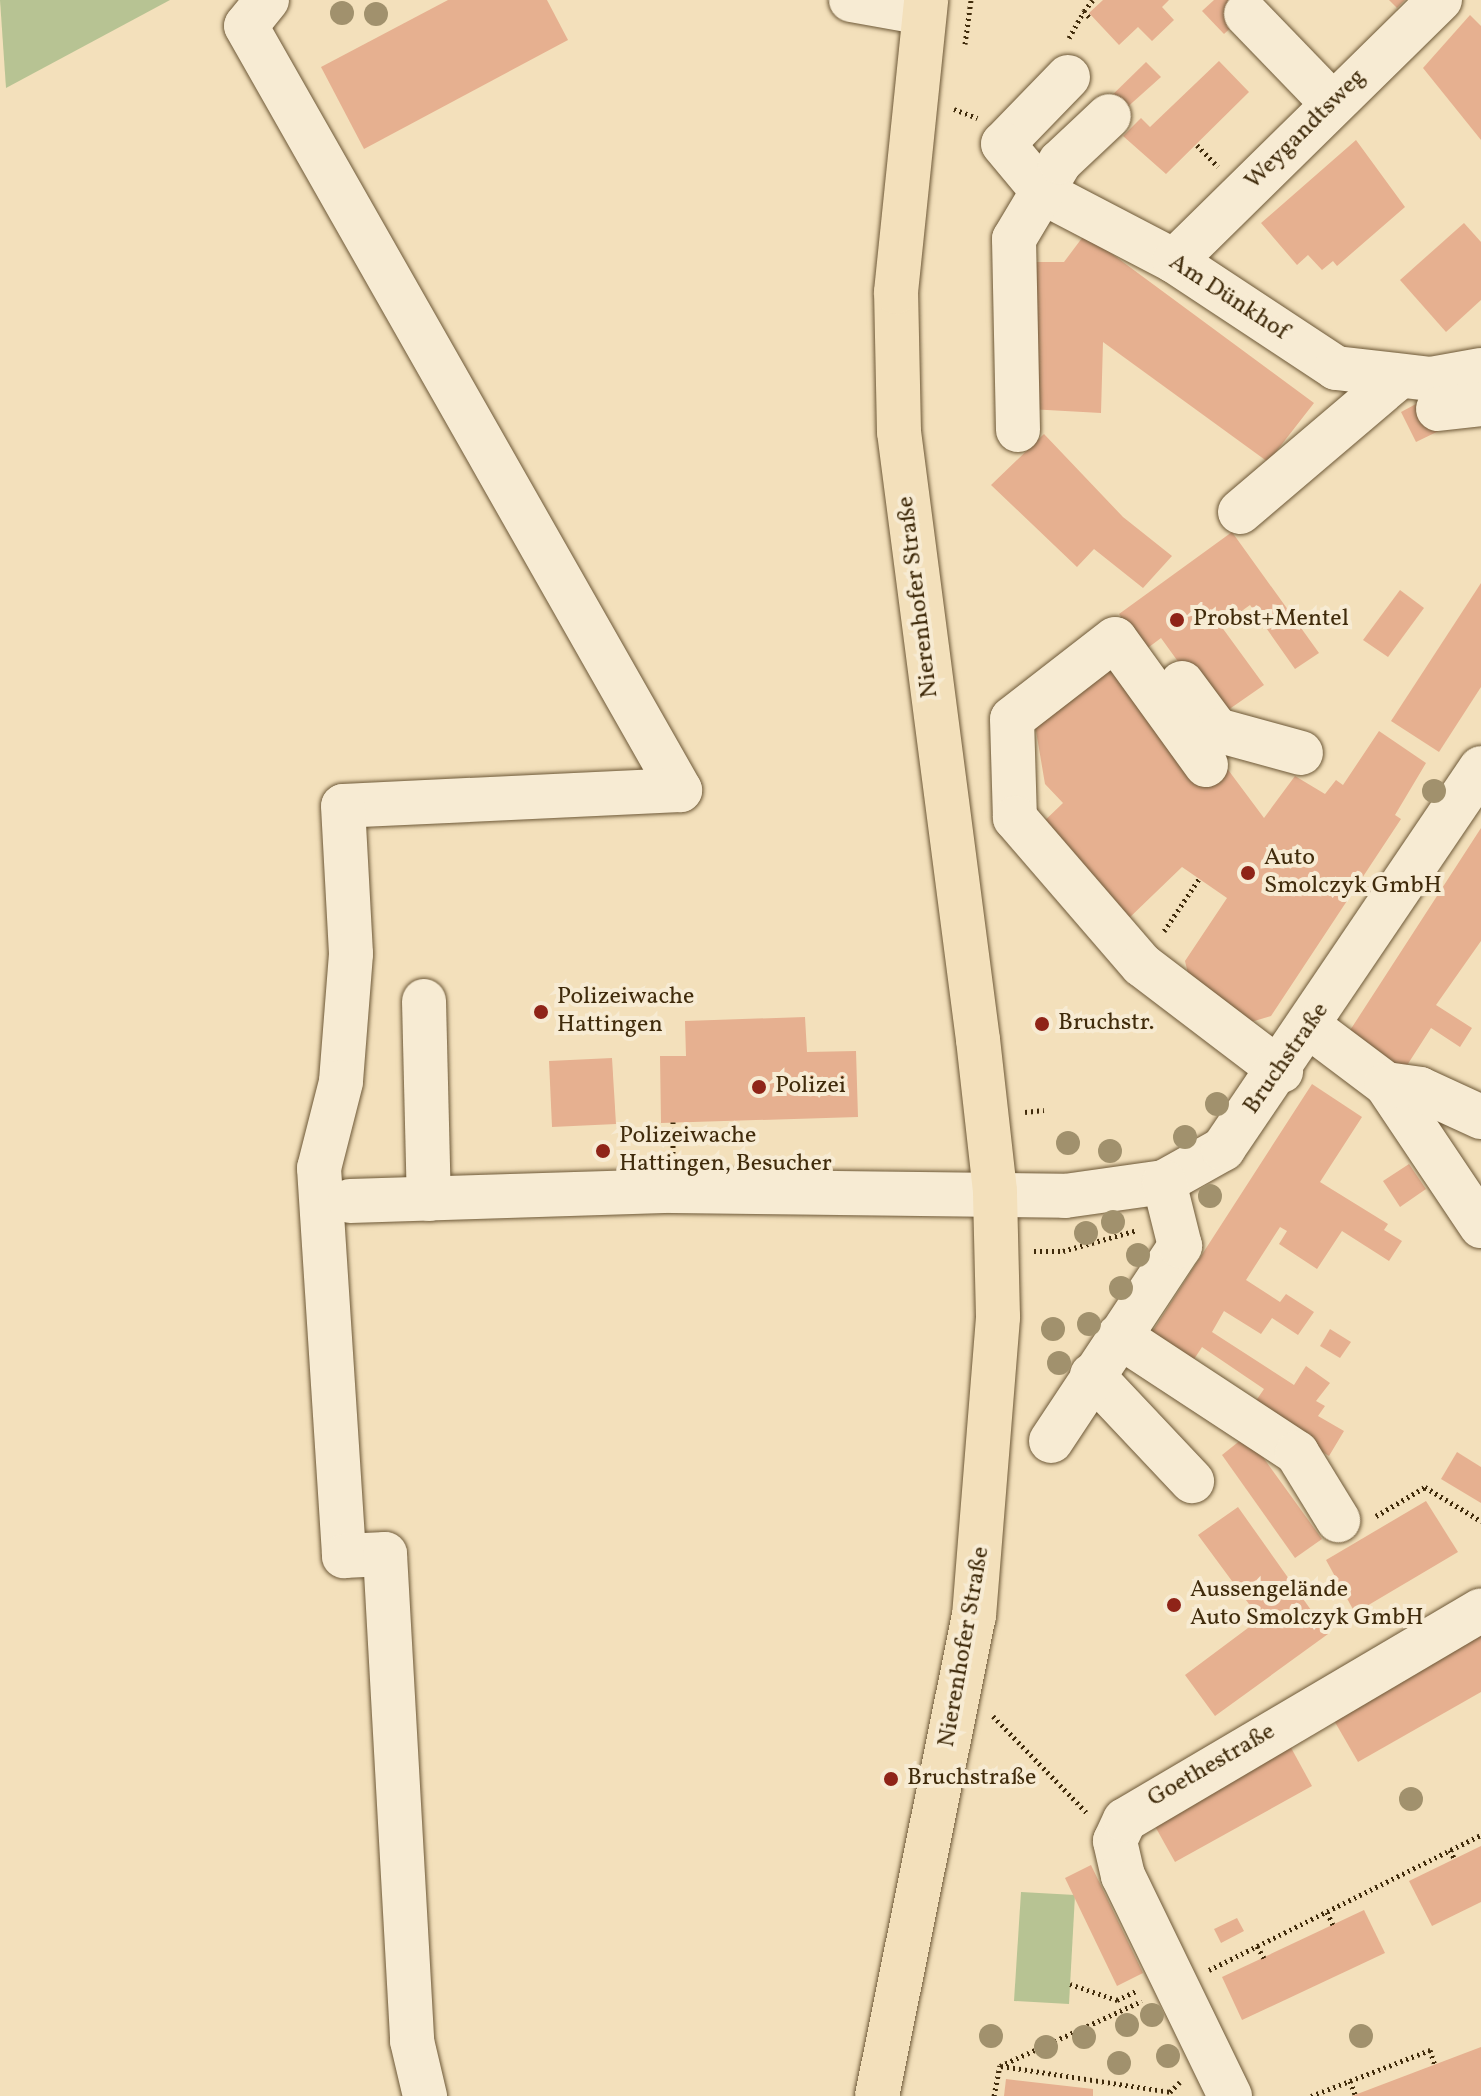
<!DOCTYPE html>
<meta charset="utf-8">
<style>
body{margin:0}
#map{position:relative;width:1481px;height:2096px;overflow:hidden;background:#f3e0bb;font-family:Vollkorn,serif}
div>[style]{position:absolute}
.green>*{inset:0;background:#b7c393}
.building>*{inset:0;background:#e6b090}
.path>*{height:5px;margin-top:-2.5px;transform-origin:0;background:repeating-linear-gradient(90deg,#402b0b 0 2px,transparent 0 6px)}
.roads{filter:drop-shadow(0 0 2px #6d5837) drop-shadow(0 0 2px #6d5837)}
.minor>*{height:44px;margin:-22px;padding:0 22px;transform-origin:22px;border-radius:22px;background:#f7ebd3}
.major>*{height:44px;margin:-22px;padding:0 22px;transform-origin:22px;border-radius:22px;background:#f3e0bb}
.trees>*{width:24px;height:24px;margin:-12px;border-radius:50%;background:#a1916d}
.dots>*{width:22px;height:22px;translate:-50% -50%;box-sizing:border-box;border:4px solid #f7ebd3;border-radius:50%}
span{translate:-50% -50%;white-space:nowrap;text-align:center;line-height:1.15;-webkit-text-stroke:8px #f7ebd3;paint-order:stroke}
.street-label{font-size:24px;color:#402b0b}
.poi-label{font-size:24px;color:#402b0b}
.left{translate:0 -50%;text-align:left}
</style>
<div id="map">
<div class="green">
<i style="clip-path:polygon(0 0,170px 0,6px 88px)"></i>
<i style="clip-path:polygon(1021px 1892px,1075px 1895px,1069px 2004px,1014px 2001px)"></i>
</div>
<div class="building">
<i style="clip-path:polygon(448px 0,547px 0,568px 40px,364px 149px,321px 67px)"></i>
<i style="clip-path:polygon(1103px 0,1169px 0,1162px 7px,1174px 20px,1152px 41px,1138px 27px,1119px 45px,1089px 13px)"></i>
<i style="clip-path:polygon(1214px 0,1243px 0,1251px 9px,1224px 34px,1202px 11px)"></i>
<i style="clip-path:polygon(1389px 0,1405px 0,1397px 8px)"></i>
<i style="clip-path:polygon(1470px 15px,1481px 26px,1481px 140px,1423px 68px)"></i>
<i style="clip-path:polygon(1219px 61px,1249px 92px,1166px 174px,1123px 136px,1141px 118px,1150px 127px)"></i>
<i style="clip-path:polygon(1146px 62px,1161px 77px,1114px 119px,1101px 106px)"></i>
<i style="clip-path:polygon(1356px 140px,1405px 207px,1337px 266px,1333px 261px,1322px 270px,1308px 255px,1297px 265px,1261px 223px)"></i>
<i style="clip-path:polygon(1464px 223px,1481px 242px,1481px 300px,1446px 332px,1400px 280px)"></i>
<i style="clip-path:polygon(1085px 234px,1314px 403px,1268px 462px,1103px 342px,1101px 413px,1029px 409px,1025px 262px,1064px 262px)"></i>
<i style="clip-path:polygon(1431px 396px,1447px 427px,1416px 442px,1401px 412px)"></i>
<i style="clip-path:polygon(1044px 434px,1123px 517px,1172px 556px,1143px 588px,1094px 549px,1077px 567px,991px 485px)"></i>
<i style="clip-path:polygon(1232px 532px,1319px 653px,1295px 669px,1250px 605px,1221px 626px,1264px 685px,1218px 717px,1161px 638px,1145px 650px,1119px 614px)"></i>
<i style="clip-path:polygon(1481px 583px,1481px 687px,1439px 752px,1391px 721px)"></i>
<i style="clip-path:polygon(1400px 590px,1424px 608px,1388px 657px,1363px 640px)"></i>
<i style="clip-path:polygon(1106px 656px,1226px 767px,1264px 818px,1295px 776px,1325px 794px,1336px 780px,1343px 785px,1379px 731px,1426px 763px,1395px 815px,1401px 819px,1271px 1016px,1251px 1022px,1190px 982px,1185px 961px,1227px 898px,1182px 867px,1127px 920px,1038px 827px,1063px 803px,1045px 784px,1035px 725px)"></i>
<i style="clip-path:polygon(1481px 828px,1481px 941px,1436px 1005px,1472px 1028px,1460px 1047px,1431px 1028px,1404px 1070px,1347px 1035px)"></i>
<i style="clip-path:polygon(805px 1017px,807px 1052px,856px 1051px,858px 1117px,661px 1123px,660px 1056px,686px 1056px,685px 1021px)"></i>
<i style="clip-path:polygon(612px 1058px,616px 1124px,552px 1127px,549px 1061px)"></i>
<i style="clip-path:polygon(1312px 1084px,1362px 1117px,1320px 1182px,1388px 1224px,1384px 1230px,1402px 1241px,1389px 1261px,1342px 1231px,1317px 1269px,1279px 1244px,1287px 1231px,1280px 1227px,1246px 1280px,1280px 1302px,1286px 1294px,1314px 1312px,1298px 1335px,1272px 1318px,1261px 1334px,1224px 1311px,1212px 1332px,1294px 1385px,1306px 1366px,1330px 1383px,1316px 1401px,1325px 1406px,1318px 1416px,1344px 1431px,1329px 1456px,1251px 1408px,1264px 1389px,1202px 1347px,1185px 1373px,1143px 1346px)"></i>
<i style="clip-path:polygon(1409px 1164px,1426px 1189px,1400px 1207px,1383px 1181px)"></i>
<i style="clip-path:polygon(1330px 1329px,1351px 1342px,1340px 1358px,1320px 1346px)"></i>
<i style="clip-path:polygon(1247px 1435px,1322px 1539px,1295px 1558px,1222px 1455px)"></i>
<i style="clip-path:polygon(1457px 1452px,1481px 1467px,1481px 1503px,1441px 1479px)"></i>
<i style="clip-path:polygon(1426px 1501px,1458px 1552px,1355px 1613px,1326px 1560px)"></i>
<i style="clip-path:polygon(1238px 1507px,1328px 1634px,1215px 1716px,1185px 1675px,1260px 1619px,1198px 1535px)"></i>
<i style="clip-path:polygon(1481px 1633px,1481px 1692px,1358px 1762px,1332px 1717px)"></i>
<i style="clip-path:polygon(1289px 1744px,1312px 1786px,1175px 1862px,1152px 1821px)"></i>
<i style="clip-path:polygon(1481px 1846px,1481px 1902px,1432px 1926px,1409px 1881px)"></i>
<i style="clip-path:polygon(1091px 1865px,1143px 1973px,1117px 1986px,1065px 1878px)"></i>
<i style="clip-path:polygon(1364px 1910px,1385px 1953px,1242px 2020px,1222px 1977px)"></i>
<i style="clip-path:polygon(1237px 1918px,1244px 1931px,1221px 1943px,1214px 1929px)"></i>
<i style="clip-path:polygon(1481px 2047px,1481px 2096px,1352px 2096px)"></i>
<i style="clip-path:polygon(1006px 2079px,1093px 2089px,1093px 2096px,1004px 2096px)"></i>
</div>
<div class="path">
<i style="left:1089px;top:17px;width:8px;rotate:-130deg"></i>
<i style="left:1084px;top:11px;width:14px;rotate:-51deg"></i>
<i style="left:1069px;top:38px;width:31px;rotate:-61deg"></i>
<i style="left:965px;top:44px;width:44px;rotate:-82.2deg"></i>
<i style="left:954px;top:109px;width:25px;rotate:21deg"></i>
<i style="left:1197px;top:145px;width:30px;rotate:46deg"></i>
<i style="left:1164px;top:931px;width:63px;rotate:-56.1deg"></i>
<i style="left:1025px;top:1112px;width:19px;rotate:-6deg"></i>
<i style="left:673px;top:1122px;width:31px;rotate:90deg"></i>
<i style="left:1034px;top:1251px;width:29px"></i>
<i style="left:1063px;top:1251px;width:77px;rotate:-15.8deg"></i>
<i style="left:1376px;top:1516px;width:57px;rotate:-30.6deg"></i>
<i style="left:1425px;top:1487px;width:66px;rotate:31.3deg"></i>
<i style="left:993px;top:1716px;width:134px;rotate:45.9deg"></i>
<i style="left:1450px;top:1850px;width:11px;rotate:63deg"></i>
<i style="left:1327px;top:1912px;width:14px;rotate:65deg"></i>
<i style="left:1257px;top:1946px;width:14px;rotate:60deg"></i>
<i style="left:1209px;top:1970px;width:304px;rotate:-26.4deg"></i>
<i style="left:1070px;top:1984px;width:50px;rotate:18.8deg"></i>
<i style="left:1117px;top:2000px;width:23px;rotate:-25deg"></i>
<i style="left:1001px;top:2066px;width:171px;rotate:8.7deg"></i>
<i style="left:1170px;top:2092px;width:14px;rotate:-45deg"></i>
<i style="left:1350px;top:2081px;width:14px;rotate:69deg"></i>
<i style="left:994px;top:2096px;width:31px;rotate:-79deg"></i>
<i style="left:1000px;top:2066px;width:156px;rotate:-24.6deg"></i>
<i style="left:1311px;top:2096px;width:128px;rotate:-21.1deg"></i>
<i style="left:1430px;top:2050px;width:16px;rotate:72deg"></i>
</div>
<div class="roads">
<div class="minor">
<i style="left:267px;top:0;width:33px;rotate:129deg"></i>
<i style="left:246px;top:26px;width:879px;rotate:60.4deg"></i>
<i style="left:680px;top:790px;width:337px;rotate:177.3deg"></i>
<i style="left:343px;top:806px;width:148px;rotate:86.9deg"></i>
<i style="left:351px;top:954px;width:128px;rotate:94.5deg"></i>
<i style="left:341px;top:1082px;width:89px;rotate:104.3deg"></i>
<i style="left:319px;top:1168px;width:389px;rotate:86.3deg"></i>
<i style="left:344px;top:1556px;width:41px;rotate:-2.8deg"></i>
<i style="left:385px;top:1554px;width:488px;rotate:86.8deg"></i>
<i style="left:412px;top:2041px;width:57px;rotate:76.7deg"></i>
<i style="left:851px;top:0;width:74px;rotate:10.1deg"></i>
<i style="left:1246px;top:14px;width:125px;rotate:46deg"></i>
<i style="left:1068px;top:77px;width:93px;rotate:134.1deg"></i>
<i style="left:1003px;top:144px;width:64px;rotate:50.1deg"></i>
<i style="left:1044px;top:193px;width:147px;rotate:27.6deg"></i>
<i style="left:1174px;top:261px;width:194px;rotate:33.4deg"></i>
<i style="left:1336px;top:368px;width:96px;rotate:6.6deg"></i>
<i style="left:1431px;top:379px;width:51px;rotate:-10.2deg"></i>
<i style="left:1174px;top:261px;width:373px;rotate:-44.5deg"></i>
<i style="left:1438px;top:409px;width:43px;rotate:-6.6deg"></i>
<i style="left:1018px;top:430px;width:191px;rotate:-91.2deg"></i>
<i style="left:1014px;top:239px;width:90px;rotate:-59.1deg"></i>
<i style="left:1060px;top:162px;width:67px;rotate:-43.2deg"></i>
<i style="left:1240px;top:512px;width:205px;rotate:-40.4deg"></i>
<i style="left:1182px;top:683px;width:59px;rotate:53.3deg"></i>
<i style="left:1217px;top:730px;width:87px;rotate:15.3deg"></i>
<i style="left:1206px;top:765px;width:155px;rotate:-125.8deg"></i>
<i style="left:1115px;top:639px;width:130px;rotate:142.2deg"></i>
<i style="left:1012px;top:719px;width:99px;rotate:88.3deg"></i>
<i style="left:1015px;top:818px;width:194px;rotate:49.2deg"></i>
<i style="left:1142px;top:965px;width:175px;rotate:37.3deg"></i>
<i style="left:424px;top:1001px;width:198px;rotate:88.6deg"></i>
<i style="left:1310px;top:1027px;width:95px;rotate:36.9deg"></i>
<i style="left:1386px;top:1084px;width:171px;rotate:56.2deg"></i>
<i style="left:1386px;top:1084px;width:34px;rotate:8deg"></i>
<i style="left:1420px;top:1089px;width:67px;rotate:24.7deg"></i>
<i style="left:350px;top:1201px;width:322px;rotate:-1.8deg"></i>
<i style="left:672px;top:1191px;width:393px;rotate:0.7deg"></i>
<i style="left:1065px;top:1196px;width:100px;rotate:-8deg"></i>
<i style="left:1164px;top:1182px;width:68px;rotate:-29.2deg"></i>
<i style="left:1223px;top:1149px;width:460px;rotate:-55.9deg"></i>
<i style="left:1119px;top:1336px;width:213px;rotate:33.3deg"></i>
<i style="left:1297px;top:1453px;width:79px;rotate:58.5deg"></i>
<i style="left:1092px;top:1375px;width:146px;rotate:46.7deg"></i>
<i style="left:1051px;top:1441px;width:234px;rotate:-56.5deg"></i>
<i style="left:1180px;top:1246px;width:66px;rotate:-104deg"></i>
<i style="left:1230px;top:2096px;width:245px;rotate:-115.9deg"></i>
<i style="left:1123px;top:1876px;width:36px;rotate:-103deg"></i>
<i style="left:1115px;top:1841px;width:23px;rotate:-65deg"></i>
<i style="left:1125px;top:1820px;width:413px;rotate:-30.5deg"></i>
</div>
<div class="major">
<i style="left:877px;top:2096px;width:490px;rotate:-78.6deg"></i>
<i style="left:974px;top:1616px;width:300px;rotate:-85.4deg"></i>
<i style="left:998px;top:1317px;width:126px;rotate:-91.4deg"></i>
<i style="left:995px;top:1191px;width:152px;rotate:-96.4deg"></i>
<i style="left:978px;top:1040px;width:613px;rotate:-97.4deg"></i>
<i style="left:899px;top:432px;width:140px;rotate:-91.2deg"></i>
<i style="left:896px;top:292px;width:294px;rotate:-84.1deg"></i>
</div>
</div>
<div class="trees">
<i style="left:342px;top:13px"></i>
<i style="left:376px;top:14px"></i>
<i style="left:1434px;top:791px"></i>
<i style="left:1217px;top:1104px"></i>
<i style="left:1185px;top:1137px"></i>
<i style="left:1068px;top:1143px"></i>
<i style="left:1110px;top:1151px"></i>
<i style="left:1210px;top:1196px"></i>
<i style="left:1113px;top:1222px"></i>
<i style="left:1086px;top:1233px"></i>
<i style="left:1138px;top:1255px"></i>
<i style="left:1121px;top:1288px"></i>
<i style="left:1089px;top:1324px"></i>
<i style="left:1053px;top:1329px"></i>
<i style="left:1059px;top:1363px"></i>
<i style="left:1411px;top:1799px"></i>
<i style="left:1152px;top:2015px"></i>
<i style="left:1127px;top:2025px"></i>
<i style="left:991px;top:2036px"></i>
<i style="left:1361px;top:2036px"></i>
<i style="left:1084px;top:2037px"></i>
<i style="left:1046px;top:2047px"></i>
<i style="left:1168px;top:2056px"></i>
<i style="left:1119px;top:2063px"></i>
</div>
<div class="dots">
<i style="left:1177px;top:620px;background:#8f2418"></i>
<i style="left:1248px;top:873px;background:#8f2418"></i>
<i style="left:541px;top:1012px;background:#8f2418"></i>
<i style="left:1042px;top:1024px;background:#8f2418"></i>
<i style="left:759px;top:1087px;background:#8f2418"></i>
<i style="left:603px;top:1151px;background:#8f2418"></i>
<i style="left:1174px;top:1605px;background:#8f2418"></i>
<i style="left:891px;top:1779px;background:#8f2418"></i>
</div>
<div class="street-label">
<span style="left:1306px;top:130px;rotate:-45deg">Weygandtsweg</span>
<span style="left:1228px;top:298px;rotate:33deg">Am Dünkhof</span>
<span style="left:919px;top:597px;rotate:-97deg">Nierenhofer Straße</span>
<span style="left:1287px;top:1059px;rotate:-55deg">Bruchstraße</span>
<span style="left:965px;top:1647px;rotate:-80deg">Nierenhofer Straße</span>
<span style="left:1212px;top:1766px;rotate:-30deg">Goethestraße</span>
</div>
<div class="poi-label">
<span class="left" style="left:1193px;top:620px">Probst+Mentel</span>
<span class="left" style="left:1264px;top:873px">Auto<br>Smolczyk GmbH</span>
<span class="left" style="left:557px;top:1012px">Polizeiwache<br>Hattingen</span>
<span class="left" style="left:1058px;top:1024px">Bruchstr.</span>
<span class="left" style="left:775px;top:1087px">Polizei</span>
<span class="left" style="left:619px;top:1151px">Polizeiwache<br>Hattingen, Besucher</span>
<span class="left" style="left:1190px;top:1605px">Aussengelände<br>Auto Smolczyk GmbH</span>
<span class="left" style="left:907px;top:1779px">Bruchstraße</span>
</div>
</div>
